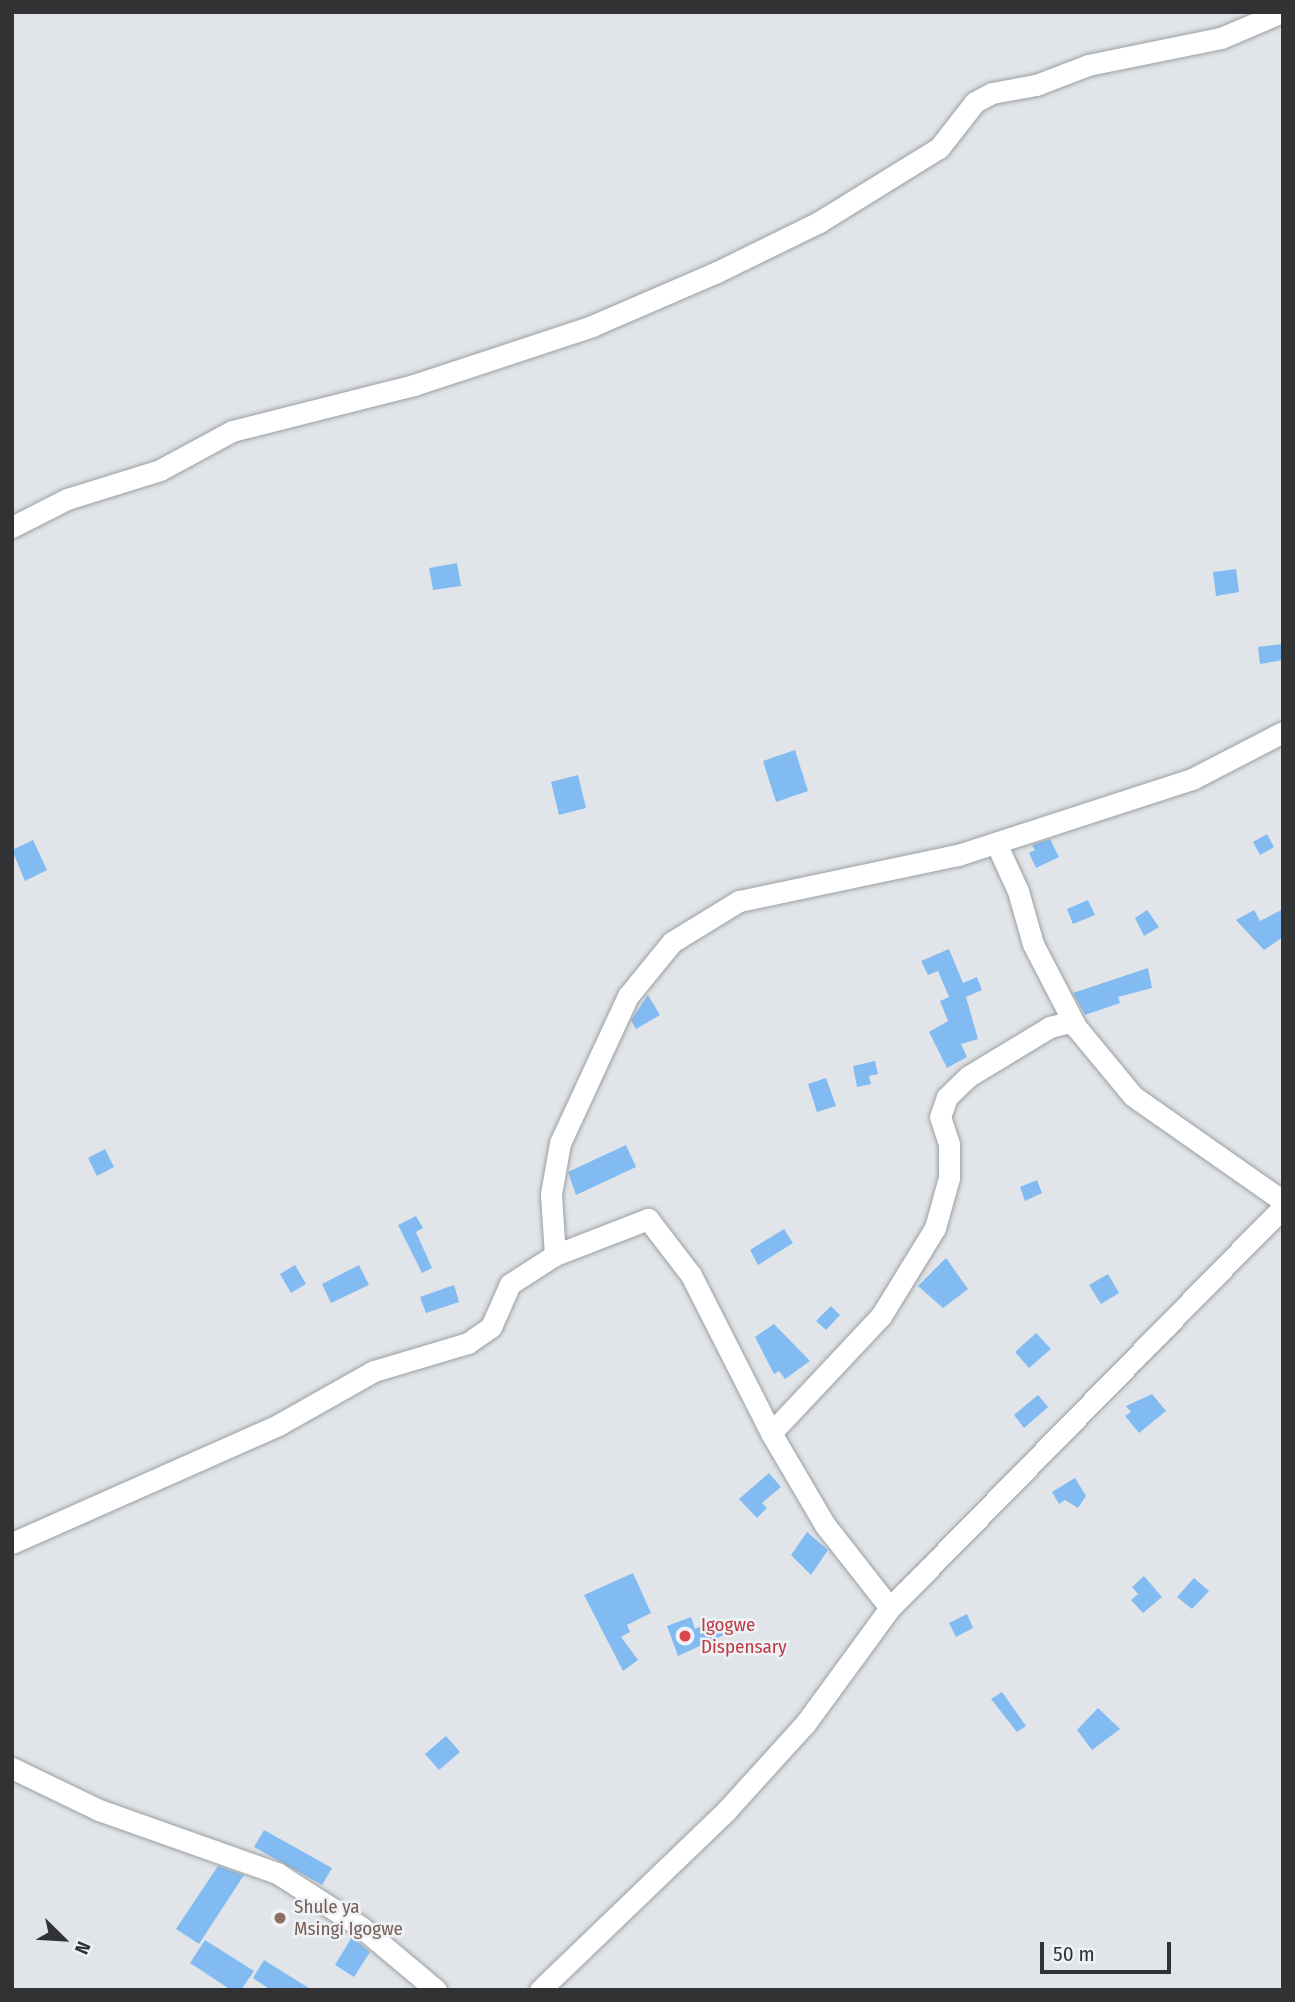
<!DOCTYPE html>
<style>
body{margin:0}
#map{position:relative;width:1295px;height:2002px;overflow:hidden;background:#e1e5e9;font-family:"Fira Sans Condensed",sans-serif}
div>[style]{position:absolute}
.building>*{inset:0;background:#82bbf1}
.roads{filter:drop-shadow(0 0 2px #9b9fa2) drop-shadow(0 0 2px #9b9fa2)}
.street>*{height:21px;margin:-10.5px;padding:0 10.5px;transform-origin:10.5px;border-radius:10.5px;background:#fff}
.dots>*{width:19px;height:19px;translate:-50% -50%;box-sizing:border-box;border:4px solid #eef2f6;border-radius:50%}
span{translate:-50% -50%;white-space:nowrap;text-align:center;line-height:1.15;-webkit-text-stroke:5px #eef2f6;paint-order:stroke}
.health-label{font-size:19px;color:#be3a42}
.left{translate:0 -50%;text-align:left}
.education-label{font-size:19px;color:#785e54}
.frame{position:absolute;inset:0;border:14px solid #303233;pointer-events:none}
.north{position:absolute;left:28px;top:1904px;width:70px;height:70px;-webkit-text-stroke:5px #eef2f6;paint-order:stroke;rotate:114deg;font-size:19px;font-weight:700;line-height:28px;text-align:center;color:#303233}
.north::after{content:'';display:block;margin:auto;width:24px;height:32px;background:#303233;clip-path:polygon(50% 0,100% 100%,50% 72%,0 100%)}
.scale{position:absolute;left:1040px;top:1942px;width:131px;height:32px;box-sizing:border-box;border:4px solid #303233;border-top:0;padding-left:9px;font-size:21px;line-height:24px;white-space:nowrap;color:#303233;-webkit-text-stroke:5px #eef2f6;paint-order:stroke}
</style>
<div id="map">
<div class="building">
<i style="clip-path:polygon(457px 563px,461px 586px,433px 590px,429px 568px)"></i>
<i style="clip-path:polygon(1236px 569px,1239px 592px,1216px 596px,1213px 572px)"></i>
<i style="clip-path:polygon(1283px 644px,1283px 660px,1260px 664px,1258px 647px)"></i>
<i style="clip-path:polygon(795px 750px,808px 791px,776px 802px,763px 761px)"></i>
<i style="clip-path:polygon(578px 775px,586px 808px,559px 815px,551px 782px)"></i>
<i style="clip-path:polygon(1267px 834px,1274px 847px,1260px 855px,1253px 842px)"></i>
<i style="clip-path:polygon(1050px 839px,1059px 857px,1036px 868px,1029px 853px,1035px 850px,1032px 845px)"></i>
<i style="clip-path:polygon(33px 840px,47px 870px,25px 881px,12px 850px)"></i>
<i style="clip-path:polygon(1088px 900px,1095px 915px,1073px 924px,1067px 909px)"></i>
<i style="clip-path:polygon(1283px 909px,1283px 937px,1264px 950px,1236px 920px,1254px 910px,1260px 921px)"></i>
<i style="clip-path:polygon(1147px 910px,1159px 927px,1144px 936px,1135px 918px)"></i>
<i style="clip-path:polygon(949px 949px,963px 983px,977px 977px,982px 990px,966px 997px,978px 1039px,961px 1044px,967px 1057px,947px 1068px,929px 1032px,948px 1021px,940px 1001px,949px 997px,938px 971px,928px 975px,921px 961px)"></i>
<i style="clip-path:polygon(1148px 968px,1152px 988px,1118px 997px,1120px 1003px,1085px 1015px,1073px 993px)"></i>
<i style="clip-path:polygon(648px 995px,660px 1015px,636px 1029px,631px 1020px)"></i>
<i style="clip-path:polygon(875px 1061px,878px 1074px,869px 1076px,871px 1084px,857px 1087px,853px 1066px)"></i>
<i style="clip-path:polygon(826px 1078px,836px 1106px,817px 1112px,808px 1084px)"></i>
<i style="clip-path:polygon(626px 1145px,636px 1167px,576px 1195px,568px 1172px)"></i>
<i style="clip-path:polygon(105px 1149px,114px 1167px,97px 1176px,88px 1158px)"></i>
<i style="clip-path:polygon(1037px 1180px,1042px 1193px,1025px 1201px,1020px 1187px)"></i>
<i style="clip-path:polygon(416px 1216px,423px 1228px,416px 1232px,432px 1268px,422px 1273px,398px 1225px)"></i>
<i style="clip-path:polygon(784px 1229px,793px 1243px,758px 1265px,750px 1250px)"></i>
<i style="clip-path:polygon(946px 1258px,968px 1289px,943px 1308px,918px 1286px)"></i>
<i style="clip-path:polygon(295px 1265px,306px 1284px,291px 1293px,280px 1274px)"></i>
<i style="clip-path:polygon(359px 1265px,369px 1285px,331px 1303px,322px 1284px)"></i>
<i style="clip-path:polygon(1108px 1274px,1119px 1293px,1101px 1304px,1089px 1285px)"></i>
<i style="clip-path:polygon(454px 1285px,459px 1302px,426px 1313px,420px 1297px)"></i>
<i style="clip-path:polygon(831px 1306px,840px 1315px,826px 1330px,816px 1321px)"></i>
<i style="clip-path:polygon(774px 1324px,810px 1361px,785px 1379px,779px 1371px,774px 1374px,755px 1337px)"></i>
<i style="clip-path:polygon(1036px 1333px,1051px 1349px,1029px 1368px,1015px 1352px)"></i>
<i style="clip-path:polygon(1152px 1394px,1166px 1411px,1139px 1433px,1125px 1416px,1131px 1412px,1126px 1406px)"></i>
<i style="clip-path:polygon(1038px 1395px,1048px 1407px,1024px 1428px,1014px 1415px)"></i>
<i style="clip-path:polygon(769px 1473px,781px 1487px,762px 1503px,767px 1508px,757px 1518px,739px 1499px)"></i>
<i style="clip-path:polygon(1075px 1478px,1086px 1496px,1078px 1508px,1065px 1500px,1059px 1504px,1052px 1492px)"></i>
<i style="clip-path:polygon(807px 1532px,828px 1550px,811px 1575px,791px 1555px)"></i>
<i style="clip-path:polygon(633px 1573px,651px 1613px,627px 1625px,630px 1632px,621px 1637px,638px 1660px,623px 1671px,584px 1595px)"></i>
<i style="clip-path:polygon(1144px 1576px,1162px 1597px,1143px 1613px,1131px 1600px,1138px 1594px,1132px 1587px)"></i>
<i style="clip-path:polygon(1194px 1578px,1209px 1591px,1192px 1609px,1177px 1597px)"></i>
<i style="clip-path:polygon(967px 1614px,973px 1628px,956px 1637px,949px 1623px)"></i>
<i style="clip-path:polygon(691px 1617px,695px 1629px,718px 1618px,726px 1634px,678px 1656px,667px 1626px)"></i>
<i style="clip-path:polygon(1002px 1692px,1026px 1726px,1017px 1732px,991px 1699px)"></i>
<i style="clip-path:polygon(1098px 1708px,1120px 1729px,1092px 1750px,1077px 1730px)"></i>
<i style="clip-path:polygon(446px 1736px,460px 1752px,439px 1770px,425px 1754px)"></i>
<i style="clip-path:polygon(264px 1830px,332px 1868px,322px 1885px,254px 1847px)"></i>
<i style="clip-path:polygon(218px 1866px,244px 1875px,199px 1944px,176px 1929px)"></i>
<i style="clip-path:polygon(352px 1937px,370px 1952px,354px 1977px,335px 1965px)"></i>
<i style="clip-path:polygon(205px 1940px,254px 1971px,241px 1990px,231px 1990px,190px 1963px)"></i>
<i style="clip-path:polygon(264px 1960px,312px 1990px,271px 1990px,253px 1978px)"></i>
</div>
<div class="roads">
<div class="street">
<i style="left:12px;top:527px;width:62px;rotate:-27deg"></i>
<i style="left:67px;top:499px;width:97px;rotate:-17.3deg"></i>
<i style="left:160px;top:470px;width:82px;rotate:-28.4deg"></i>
<i style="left:232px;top:431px;width:188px;rotate:-14.2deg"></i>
<i style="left:414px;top:385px;width:188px;rotate:-18.3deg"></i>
<i style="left:592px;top:326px;width:136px;rotate:-23.4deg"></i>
<i style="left:717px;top:272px;width:114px;rotate:-26.1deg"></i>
<i style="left:819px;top:222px;width:141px;rotate:-31.7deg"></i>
<i style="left:939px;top:148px;width:58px;rotate:-52deg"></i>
<i style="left:975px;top:102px;width:19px;rotate:-28deg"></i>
<i style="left:992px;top:93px;width:45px;rotate:-10.3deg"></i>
<i style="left:1036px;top:85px;width:56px;rotate:-21deg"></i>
<i style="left:1088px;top:65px;width:136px;rotate:-11.5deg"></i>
<i style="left:1221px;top:38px;width:66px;rotate:-23.1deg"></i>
<i style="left:996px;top:843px;width:53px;rotate:65.4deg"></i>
<i style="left:1018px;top:891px;width:55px;rotate:74.2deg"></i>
<i style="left:1033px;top:944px;width:93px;rotate:62.6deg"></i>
<i style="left:555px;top:1255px;width:61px;rotate:-93.8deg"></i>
<i style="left:551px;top:1194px;width:52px;rotate:-80deg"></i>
<i style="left:560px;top:1143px;width:162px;rotate:-65.2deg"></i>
<i style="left:628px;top:996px;width:70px;rotate:-50.8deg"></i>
<i style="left:672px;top:942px;width:79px;rotate:-31.5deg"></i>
<i style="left:739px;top:901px;width:224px;rotate:-11.9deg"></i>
<i style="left:958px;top:855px;width:246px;rotate:-18deg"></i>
<i style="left:1192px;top:779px;width:102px;rotate:-27.3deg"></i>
<i style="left:771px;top:1433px;width:161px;rotate:-46.8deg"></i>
<i style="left:881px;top:1316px;width:103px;rotate:-58.5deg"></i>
<i style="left:935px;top:1228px;width:52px;rotate:-74.4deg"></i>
<i style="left:949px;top:1178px;width:34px;rotate:-90deg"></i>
<i style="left:949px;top:1144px;width:28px;rotate:-108deg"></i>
<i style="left:940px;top:1117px;width:21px;rotate:-71deg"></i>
<i style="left:947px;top:1097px;width:30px;rotate:-44deg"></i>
<i style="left:969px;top:1076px;width:95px;rotate:-31.2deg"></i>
<i style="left:1050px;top:1027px;width:20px;rotate:-15deg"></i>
<i style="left:1069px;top:1022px;width:9px;rotate:36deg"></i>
<i style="left:1076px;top:1027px;width:89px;rotate:50.4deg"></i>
<i style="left:1133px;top:1096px;width:183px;rotate:35deg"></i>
<i style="left:12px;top:1543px;width:291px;rotate:-23.9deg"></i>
<i style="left:278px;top:1425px;width:110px;rotate:-29.4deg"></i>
<i style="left:374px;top:1371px;width:98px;rotate:-16.6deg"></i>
<i style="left:468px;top:1343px;width:28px;rotate:-35deg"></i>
<i style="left:491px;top:1327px;width:47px;rotate:-66.2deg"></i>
<i style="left:510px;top:1284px;width:54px;rotate:-32.8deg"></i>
<i style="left:555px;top:1255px;width:100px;rotate:-21.2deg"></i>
<i style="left:648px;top:1219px;width:71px;rotate:52.5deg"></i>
<i style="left:691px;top:1275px;width:177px;rotate:63.1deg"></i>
<i style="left:771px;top:1433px;width:107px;rotate:59.6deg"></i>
<i style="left:825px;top:1525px;width:105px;rotate:51.9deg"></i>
<i style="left:12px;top:1768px;width:97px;rotate:25.8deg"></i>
<i style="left:99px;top:1810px;width:189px;rotate:19.5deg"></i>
<i style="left:277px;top:1873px;width:100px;rotate:32.7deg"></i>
<i style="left:361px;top:1927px;width:98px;rotate:40deg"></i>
<i style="left:540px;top:1990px;width:258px;rotate:-43.9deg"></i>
<i style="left:726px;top:1811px;width:118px;rotate:-47.8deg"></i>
<i style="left:805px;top:1724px;width:144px;rotate:-53.8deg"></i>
<i style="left:890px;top:1608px;width:561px;rotate:-45.58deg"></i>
</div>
</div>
<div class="dots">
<i style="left:685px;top:1636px;background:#e0444e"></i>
<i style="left:280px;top:1918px;background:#8d6e63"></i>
</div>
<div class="health-label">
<span class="left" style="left:701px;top:1636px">Igogwe<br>Dispensary</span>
</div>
<div class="education-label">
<span class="left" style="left:294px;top:1918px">Shule ya<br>Msingi Igogwe</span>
</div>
<div class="frame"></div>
<div class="north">N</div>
<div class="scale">50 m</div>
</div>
